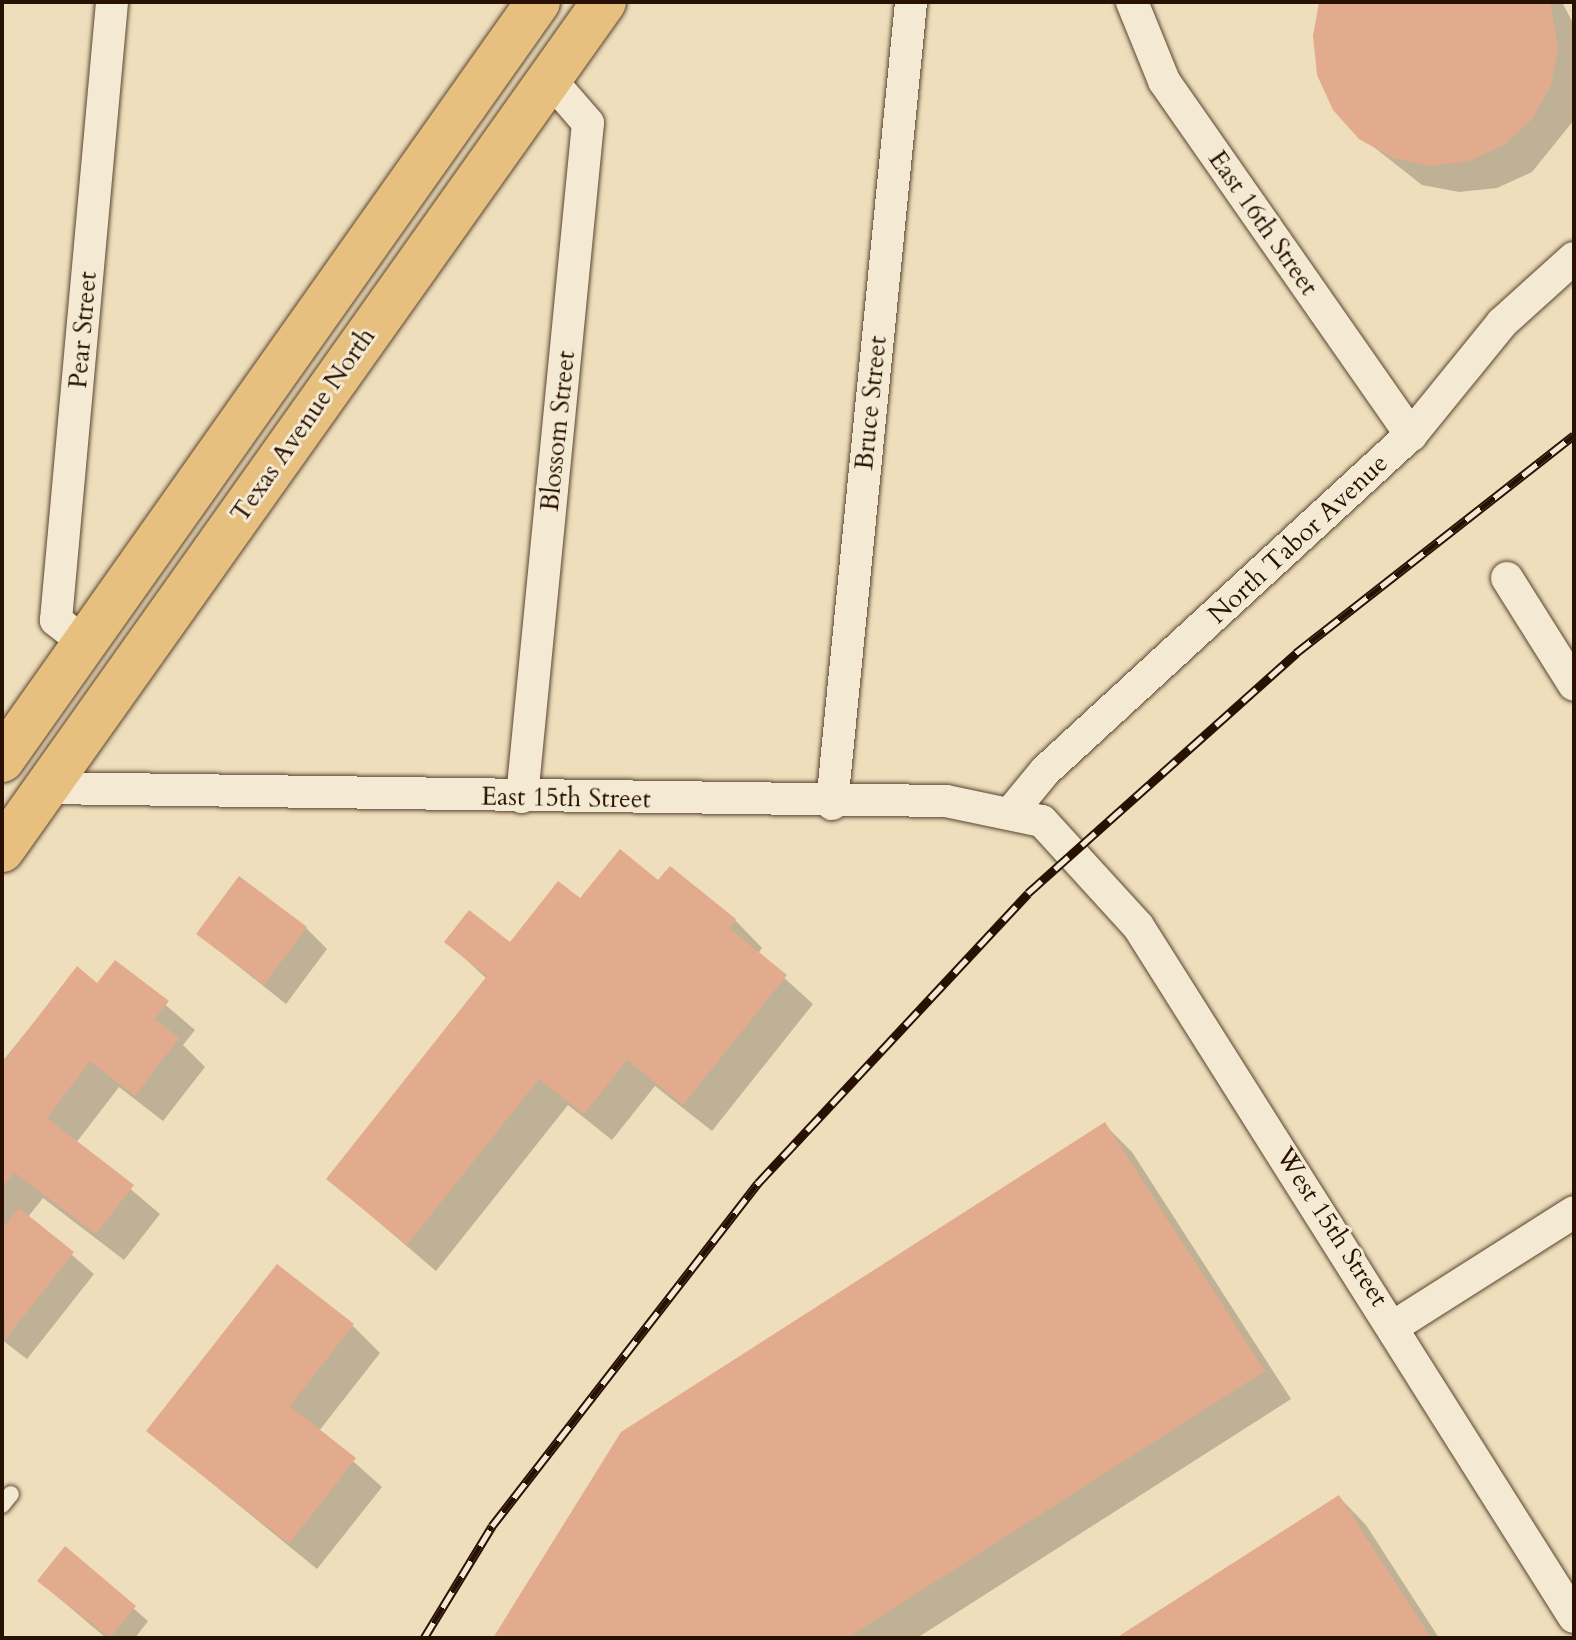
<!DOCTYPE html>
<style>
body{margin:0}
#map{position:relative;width:1576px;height:1640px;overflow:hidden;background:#eedebb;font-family:Cardo,serif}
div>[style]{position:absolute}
.shadow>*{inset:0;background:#0003}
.building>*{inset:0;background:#e3ab8d}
.roads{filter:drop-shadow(0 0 2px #5a4430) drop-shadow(0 0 2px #5a4430)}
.service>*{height:16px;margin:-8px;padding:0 8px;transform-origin:8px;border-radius:8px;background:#f4ead3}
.minor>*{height:32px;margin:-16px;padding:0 16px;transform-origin:16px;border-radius:16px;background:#f4ead3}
.primary>*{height:44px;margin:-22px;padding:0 22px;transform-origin:22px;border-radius:22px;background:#e7bf7e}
.rail>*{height:9px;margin-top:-4.5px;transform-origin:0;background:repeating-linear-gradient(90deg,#f4ead3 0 18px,#281002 0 36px);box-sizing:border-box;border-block:2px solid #281002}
span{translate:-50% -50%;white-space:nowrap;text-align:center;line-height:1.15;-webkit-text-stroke:6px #f4ead3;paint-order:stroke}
.street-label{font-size:26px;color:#281002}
.frame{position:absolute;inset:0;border:4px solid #281002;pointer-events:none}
</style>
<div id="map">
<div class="shadow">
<i style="clip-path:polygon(1321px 2px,1562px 2px,1574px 25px,1574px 120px,1532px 172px,1497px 188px,1459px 192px,1422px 185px,1361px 137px)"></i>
<i style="clip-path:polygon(658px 882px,735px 920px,762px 948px,758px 954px,813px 1004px,712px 1131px,655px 1086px,612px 1140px,568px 1105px,436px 1271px,328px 1179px,487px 979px,447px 942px,510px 945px,581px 901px)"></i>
<i style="clip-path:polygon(306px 928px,327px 949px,286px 1004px,198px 934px)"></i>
<i style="clip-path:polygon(115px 962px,195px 1030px,183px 1045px,205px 1067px,163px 1121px,119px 1087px,76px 1143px,160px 1214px,124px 1260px,43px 1198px,28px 1217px,94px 1274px,27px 1359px,2px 1340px,2px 1062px,77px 969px,98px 986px)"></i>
<i style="clip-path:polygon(1105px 1125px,1132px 1152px,1291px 1399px,917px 1638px,496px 1638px)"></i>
<i style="clip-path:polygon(353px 1326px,380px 1353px,319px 1431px,382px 1487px,317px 1569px,148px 1431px)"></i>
<i style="clip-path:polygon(1339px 1497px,1366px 1525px,1439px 1638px,1119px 1638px)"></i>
<i style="clip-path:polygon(65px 1549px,148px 1621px,135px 1638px,106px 1638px,39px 1581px)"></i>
</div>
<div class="building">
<i style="clip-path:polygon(1319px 2px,1550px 2px,1558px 47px,1551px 85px,1532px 119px,1504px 145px,1469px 161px,1430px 166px,1393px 158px,1359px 139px,1333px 110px,1317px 75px,1313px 36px)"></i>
<i style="clip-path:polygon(620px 849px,658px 880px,670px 866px,736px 919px,729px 928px,787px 975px,683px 1105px,627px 1060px,584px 1114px,539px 1079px,407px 1245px,326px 1179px,487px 976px,444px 942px,469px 910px,510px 942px,558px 881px,580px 898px)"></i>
<i style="clip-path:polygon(239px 876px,307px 927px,264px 985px,196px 934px)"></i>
<i style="clip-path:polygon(115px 960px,169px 1001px,155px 1019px,179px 1038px,135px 1096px,90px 1061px,47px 1118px,134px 1185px,96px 1234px,14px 1172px,2px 1188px,2px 1064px,77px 966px,97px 983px)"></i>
<i style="clip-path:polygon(1105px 1122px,1265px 1371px,847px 1638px,493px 1638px,621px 1432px)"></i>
<i style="clip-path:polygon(19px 1208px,74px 1252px,5px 1340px,2px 1229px)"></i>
<i style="clip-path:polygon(277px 1264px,354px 1324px,290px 1406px,356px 1458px,289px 1544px,146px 1431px)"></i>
<i style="clip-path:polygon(1339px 1495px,1431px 1638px,1116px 1638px)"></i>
<i style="clip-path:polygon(65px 1546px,136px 1606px,110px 1638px,37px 1581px)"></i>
</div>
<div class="roads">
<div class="service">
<i style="left:2px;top:1505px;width:14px;rotate:-51deg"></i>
</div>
<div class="minor">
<i style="left:1132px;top:2px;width:85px;rotate:67.9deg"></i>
<i style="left:1164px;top:81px;width:432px;rotate:55.1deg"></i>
<i style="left:1507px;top:578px;width:126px;rotate:57.9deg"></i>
<i style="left:85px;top:643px;width:37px;rotate:-142deg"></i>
<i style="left:56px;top:620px;width:621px;rotate:-84.82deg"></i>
<i style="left:46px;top:788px;width:900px;rotate:0.83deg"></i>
<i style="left:946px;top:801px;width:98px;rotate:11.8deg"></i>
<i style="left:1042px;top:821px;width:142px;rotate:47.6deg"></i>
<i style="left:1138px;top:926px;width:817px;rotate:57.75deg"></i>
<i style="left:522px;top:797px;width:677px;rotate:-84.41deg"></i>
<i style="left:588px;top:123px;width:60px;rotate:-130.9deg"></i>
<i style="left:832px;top:804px;width:806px;rotate:-84.37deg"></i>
<i style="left:1013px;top:810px;width:50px;rotate:-50.6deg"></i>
<i style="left:1045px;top:771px;width:497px;rotate:-42.6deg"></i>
<i style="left:1411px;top:435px;width:144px;rotate:-50.9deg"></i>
<i style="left:1502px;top:323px;width:97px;rotate:-42.1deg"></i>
<i style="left:1396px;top:1325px;width:211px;rotate:-32.4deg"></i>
</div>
<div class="primary">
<i style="left:2px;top:760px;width:928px;rotate:-54.73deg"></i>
<i style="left:2px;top:850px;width:1040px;rotate:-54.63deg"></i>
</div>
</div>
<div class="rail">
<i style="left:424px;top:1638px;width:131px;rotate:-58.7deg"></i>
<i style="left:492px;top:1526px;width:434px;rotate:-52.2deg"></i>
<i style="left:758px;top:1183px;width:396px;rotate:-47deg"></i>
<i style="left:1028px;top:893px;width:360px;rotate:-41.8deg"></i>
<i style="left:1296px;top:653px;width:353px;rotate:-38.1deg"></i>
</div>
<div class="street-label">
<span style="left:1263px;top:223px;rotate:55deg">East 16th Street</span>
<span style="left:83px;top:330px;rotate:-85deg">Pear Street</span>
<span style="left:871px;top:403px;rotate:-84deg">Bruce Street</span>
<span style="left:303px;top:425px;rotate:-55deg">Texas Avenue North</span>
<span style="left:558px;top:431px;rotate:-84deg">Blossom Street</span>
<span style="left:1298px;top:539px;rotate:-43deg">North Tabor Avenue</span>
<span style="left:566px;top:798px;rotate:1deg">East 15th Street</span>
<span style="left:1332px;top:1227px;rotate:57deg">West 15th Street</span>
</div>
<div class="frame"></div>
</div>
